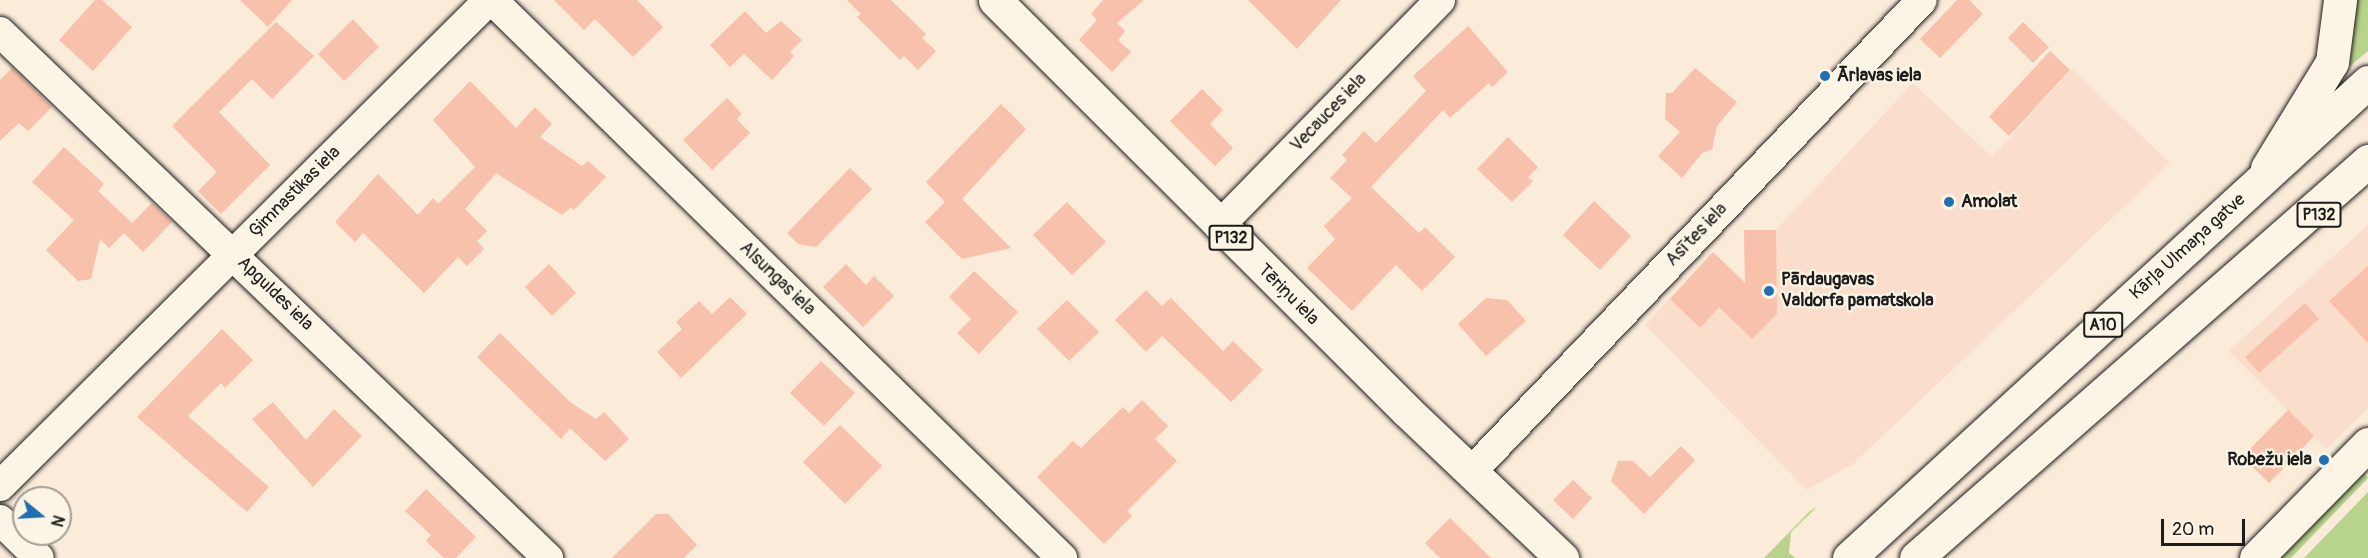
<!DOCTYPE html>
<meta charset="utf-8">
<style>
body{margin:0}
#map{position:relative;width:2368px;height:558px;overflow:hidden;background:#fbebd9;font-family:Pangolin,sans-serif}
div>[style]{position:absolute}
.built>*{inset:0;background:#fadecb}
.green>*{inset:0;background:#b8d38b}
.building>*{inset:0;background:#f8c1ab}
.roads{filter:drop-shadow(0 0 2px #1c1c1c) drop-shadow(0 0 2px #1c1c1c)}
.minor>*{height:30px;margin:-15px;padding:0 15px;transform-origin:15px;border-radius:15px;background:#fcf5e5}
.secondary>*{height:33px;margin:-16.5px;padding:0 16.5px;transform-origin:16.5px;border-radius:16.5px;background:#fcf5e5}
.primary>*{height:33px;margin:-16.5px;padding:0 16.5px;transform-origin:16.5px;border-radius:16.5px;background:#fcf5e5}
.trunk>*{height:33px;margin:-16.5px;padding:0 16.5px;transform-origin:16.5px;border-radius:16.5px;background:#fcf5e5}
.dots>*{width:16px;height:16px;translate:-50% -50%;box-sizing:border-box;border:3px solid #fcf5e5;border-radius:50%}
span{translate:-50% -50%;white-space:nowrap;text-align:center;line-height:1.15;-webkit-text-stroke:4.5px #fcf5e5;paint-order:stroke}
.shield-label span{padding:2px 4px;background:#fcf5e5;border:2px solid;border-radius:4px;-webkit-text-stroke-width:0}
.shield-label{font-size:16px;color:#1c1c1c;font-weight:700}
.poi-label{font-size:18px;color:#1c1c1c;font-weight:700}
.left{translate:0 -50%;text-align:left}
.right{translate:-100% -50%;text-align:right}
.street-label{font-size:18px;color:#1c1c1c}
.north{position:absolute;left:12px;top:486px;width:60px;height:60px;box-sizing:border-box;background:#fcf5e5;border:2px solid #a29e95;border-radius:50%;rotate:108deg;font-size:16px;font-weight:700;line-height:24px;text-align:center;color:#1c1c1c}
.north::after{content:'';display:block;margin:auto;width:21px;height:27px;background:#1f6fb2;clip-path:polygon(50% 0,100% 100%,50% 72%,0 100%)}
.scale{position:absolute;left:2161px;top:519px;width:84px;height:27px;box-sizing:border-box;border:3px solid #1c1c1c;border-top:0;padding-left:8px;font-size:18px;line-height:21px;white-space:nowrap;color:#1c1c1c;-webkit-text-stroke:4px #fcf5e5;paint-order:stroke}
</style>
<div id="map">
<div class="built">
<i style="clip-path:polygon(2072px 69px,2170px 163px,1853px 464px,1807px 490px,1645px 325px,1713px 252px,1745px 282px,1744px 230px,1776px 230px,1913px 83px,1992px 157px)"></i>
<i style="clip-path:polygon(2368px 225px,2368px 408px,2326px 449px,2229px 351px)"></i>
</div>
<div class="green">
<i style="clip-path:polygon(2356px 0,2368px 0,2368px 51px,2350px 66px)"></i>
<i style="clip-path:polygon(2363px 472px,2368px 478px,2291px 558px,2281px 558px)"></i>
<i style="clip-path:polygon(2368px 492px,2368px 558px,2304px 558px)"></i>
<i style="clip-path:polygon(1817px 507px,1791px 532px,1789px 553px,1795px 558px,1764px 558px,1810px 511px)"></i>
</div>
<div class="building">
<i style="clip-path:polygon(95px 0,102px 0,132px 27px,93px 71px,59px 40px)"></i>
<i style="clip-path:polygon(240px 0,292px 0,268px 27px)"></i>
<i style="clip-path:polygon(554px 0,637px 0,663px 27px,633px 57px,595px 19px,584px 30px)"></i>
<i style="clip-path:polygon(847px 0,891px 0,926px 34px,922px 38px,936px 51px,918px 70px,904px 56px,900px 60px,857px 17px,861px 14px)"></i>
<i style="clip-path:polygon(1103px 0,1144px 0,1117px 23px,1125px 31px,1118px 40px,1131px 52px,1112px 72px,1079px 40px,1097px 20px,1091px 14px)"></i>
<i style="clip-path:polygon(1248px 0,1341px 0,1297px 49px)"></i>
<i style="clip-path:polygon(1957px 0,1969px 0,1983px 14px,1940px 58px,1920px 39px)"></i>
<i style="clip-path:polygon(745px 11px,766px 33px,781px 21px,802px 40px,790px 52px,794px 56px,772px 80px,744px 54px,730px 67px,710px 45px)"></i>
<i style="clip-path:polygon(353px 19px,379px 47px,344px 81px,318px 54px)"></i>
<i style="clip-path:polygon(276px 22px,314px 56px,272px 99px,252px 79px,219px 112px,270px 165px,221px 214px,198px 191px,217px 172px,172px 126px)"></i>
<i style="clip-path:polygon(2023px 22px,2049px 47px,2033px 63px,2008px 38px)"></i>
<i style="clip-path:polygon(1468px 26px,1508px 72px,1492px 87px,1489px 83px,1450px 118px,1443px 110px,1371px 187px,1419px 233px,1425px 227px,1455px 257px,1422px 291px,1396px 265px,1352px 311px,1307px 268px,1335px 239px,1324px 226px,1352px 198px,1330px 178px,1347px 160px,1342px 155px,1364px 131px,1376px 143px,1426px 91px,1413px 76px)"></i>
<i style="clip-path:polygon(2050px 51px,2070px 70px,2009px 136px,1989px 117px)"></i>
<i style="clip-path:polygon(12px 68px,52px 107px,28px 131px,19px 123px,0 141px,0 80px)"></i>
<i style="clip-path:polygon(1695px 68px,1737px 102px,1717px 126px,1712px 150px,1702px 153px,1682px 178px,1658px 156px,1680px 132px,1665px 119px,1666px 93px,1672px 93px)"></i>
<i style="clip-path:polygon(470px 81px,516px 128px,535px 107px,552px 124px,540px 137px,582px 166px,588px 161px,606px 177px,574px 210px,571px 207px,562px 215px,496px 173px,465px 209px,487px 231px,477px 241px,484px 249px,467px 266px,458px 257px,424px 293px,363px 233px,355px 242px,335px 222px,378px 174px,418px 215px,433px 198px,438px 204px,475px 167px,433px 120px)"></i>
<i style="clip-path:polygon(1202px 89px,1223px 110px,1210px 124px,1233px 148px,1215px 166px,1170px 121px)"></i>
<i style="clip-path:polygon(727px 98px,742px 114px,737px 119px,750px 133px,712px 170px,683px 140px)"></i>
<i style="clip-path:polygon(1001px 104px,1026px 129px,962px 199px,1011px 248px,962px 259px,925px 222px,945px 202px,926px 182px)"></i>
<i style="clip-path:polygon(1508px 137px,1538px 167px,1528px 177px,1533px 181px,1512px 202px,1477px 169px)"></i>
<i style="clip-path:polygon(64px 147px,104px 184px,98px 191px,132px 223px,152px 203px,172px 222px,143px 252px,124px 233px,109px 248px,100px 239px,91px 279px,78px 281px,46px 250px,74px 220px,32px 182px)"></i>
<i style="clip-path:polygon(850px 168px,872px 189px,816px 247px,798px 244px,787px 233px)"></i>
<i style="clip-path:polygon(1594px 201px,1631px 236px,1600px 270px,1563px 235px)"></i>
<i style="clip-path:polygon(1067px 202px,1106px 242px,1072px 275px,1033px 235px)"></i>
<i style="clip-path:polygon(1744px 230px,1776px 230px,1777px 314px,1752px 339px,1719px 307px,1700px 328px,1670px 299px,1713px 252px,1745px 283px)"></i>
<i style="clip-path:polygon(549px 264px,576px 293px,552px 316px,525px 287px)"></i>
<i style="clip-path:polygon(846px 264px,866px 285px,874px 276px,894px 296px,863px 327px,823px 287px)"></i>
<i style="clip-path:polygon(2368px 266px,2368px 343px,2329px 301px)"></i>
<i style="clip-path:polygon(974px 271px,1018px 312px,979px 354px,957px 333px,971px 319px,949px 297px)"></i>
<i style="clip-path:polygon(1146px 290px,1162px 306px,1171px 298px,1223px 351px,1233px 341px,1263px 370px,1231px 402px,1162px 336px,1146px 352px,1115px 320px)"></i>
<i style="clip-path:polygon(730px 297px,747px 314px,681px 378px,657px 352px,682px 329px,676px 322px,699px 301px,712px 314px)"></i>
<i style="clip-path:polygon(1486px 298px,1507px 300px,1526px 321px,1486px 356px,1458px 324px)"></i>
<i style="clip-path:polygon(1067px 300px,1099px 332px,1069px 361px,1037px 329px)"></i>
<i style="clip-path:polygon(2305px 303px,2319px 319px,2259px 373px,2245px 357px)"></i>
<i style="clip-path:polygon(222px 329px,253px 360px,225px 388px,221px 383px,188px 416px,269px 487px,247px 512px,137px 417px)"></i>
<i style="clip-path:polygon(500px 333px,570px 402px,596px 419px,604px 412px,629px 439px,605px 461px,570px 428px,561px 439px,477px 357px)"></i>
<i style="clip-path:polygon(821px 361px,855px 393px,824px 426px,790px 393px)"></i>
<i style="clip-path:polygon(1142px 400px,1168px 426px,1155px 439px,1177px 461px,1127px 511px,1132px 516px,1104px 544px,1037px 477px,1073px 441px,1081px 448px,1123px 407px,1129px 413px)"></i>
<i style="clip-path:polygon(273px 402px,306px 440px,334px 409px,362px 436px,313px 487px,252px 419px)"></i>
<i style="clip-path:polygon(2288px 410px,2314px 436px,2298px 453px,2299px 467px,2286px 466px,2269px 483px,2242px 457px)"></i>
<i style="clip-path:polygon(840px 425px,882px 466px,845px 504px,803px 462px)"></i>
<i style="clip-path:polygon(1681px 446px,1695px 460px,1644px 514px,1611px 481px,1618px 461px,1633px 461px,1650px 477px)"></i>
<i style="clip-path:polygon(1573px 480px,1592px 498px,1573px 519px,1553px 500px)"></i>
<i style="clip-path:polygon(426px 489px,476px 537px,456px 558px,444px 558px,426px 541px,431px 535px,405px 511px)"></i>
<i style="clip-path:polygon(656px 514px,668px 514px,697px 545px,684px 558px,612px 558px)"></i>
<i style="clip-path:polygon(1450px 518px,1491px 558px,1440px 558px,1425px 543px)"></i>
</div>
<div class="roads">
<div class="minor">
<i style="left:492px;top:0;width:798px;rotate:44.39deg"></i>
<i style="left:0;top:32px;width:760px;rotate:43.83deg"></i>
<i style="left:1219px;top:226px;width:316px;rotate:-45.6deg"></i>
<i style="left:1472px;top:471px;width:651px;rotate:-46.31deg"></i>
<i style="left:0;top:486px;width:689px;rotate:-44.82deg"></i>
<i style="left:0;top:520px;width:54px;rotate:44.3deg"></i>
</div>
<div class="secondary">
<i style="left:2267px;top:168px;width:124px;rotate:-58.5deg"></i>
<i style="left:2332px;top:62px;width:63px;rotate:-82.6deg"></i>
</div>
<div class="primary">
<i style="left:995px;top:0;width:582px;rotate:44.93deg"></i>
<i style="left:1407px;top:411px;width:214px;rotate:43.5deg"></i>
<i style="left:2256px;top:558px;width:160px;rotate:-45.5deg"></i>
</div>
<div class="trunk">
<i style="left:1849px;top:558px;width:704px;rotate:-42.53deg"></i>
<i style="left:1916px;top:558px;width:602px;rotate:-41.29deg"></i>
</div>
</div>
<div class="dots">
<i style="left:1825px;top:76px;background:#1f6fb2"></i>
<i style="left:1949px;top:202px;background:#1f6fb2"></i>
<i style="left:1769px;top:291px;background:#1f6fb2"></i>
<i style="left:2324px;top:460px;background:#1f6fb2"></i>
</div>
<div class="shield-label">
<span style="left:2319px;top:215px">P132</span>
<span style="left:1231px;top:238px">P132</span>
<span style="left:2103px;top:325px">A10</span>
</div>
<div class="poi-label">
<span class="left" style="left:1837px;top:76px">Ārlavas iela</span>
<span class="left" style="left:1961px;top:202px">Amolat</span>
<span class="left" style="left:1781px;top:291px">Pārdaugavas<br>Valdorfa pamatskola</span>
<span class="right" style="left:2312px;top:460px">Robežu iela</span>
</div>
<div class="street-label">
<span style="left:1329px;top:113px;rotate:-46deg">Vecauces iela</span>
<span style="left:295px;top:192px;rotate:-45deg">Ģimnastikas iela</span>
<span style="left:1697px;top:235px;rotate:-46deg">Asītes iela</span>
<span style="left:2188px;top:247px;rotate:-42deg">Kārļa Ulmaņa gatve</span>
<span style="left:777px;top:279px;rotate:44deg">Alsungas iela</span>
<span style="left:275px;top:294px;rotate:44deg">Apguldes iela</span>
<span style="left:1288px;top:295px;rotate:45deg">Tēriņu iela</span>
</div>
<div class="north">N</div>
<div class="scale">20 m</div>
</div>
